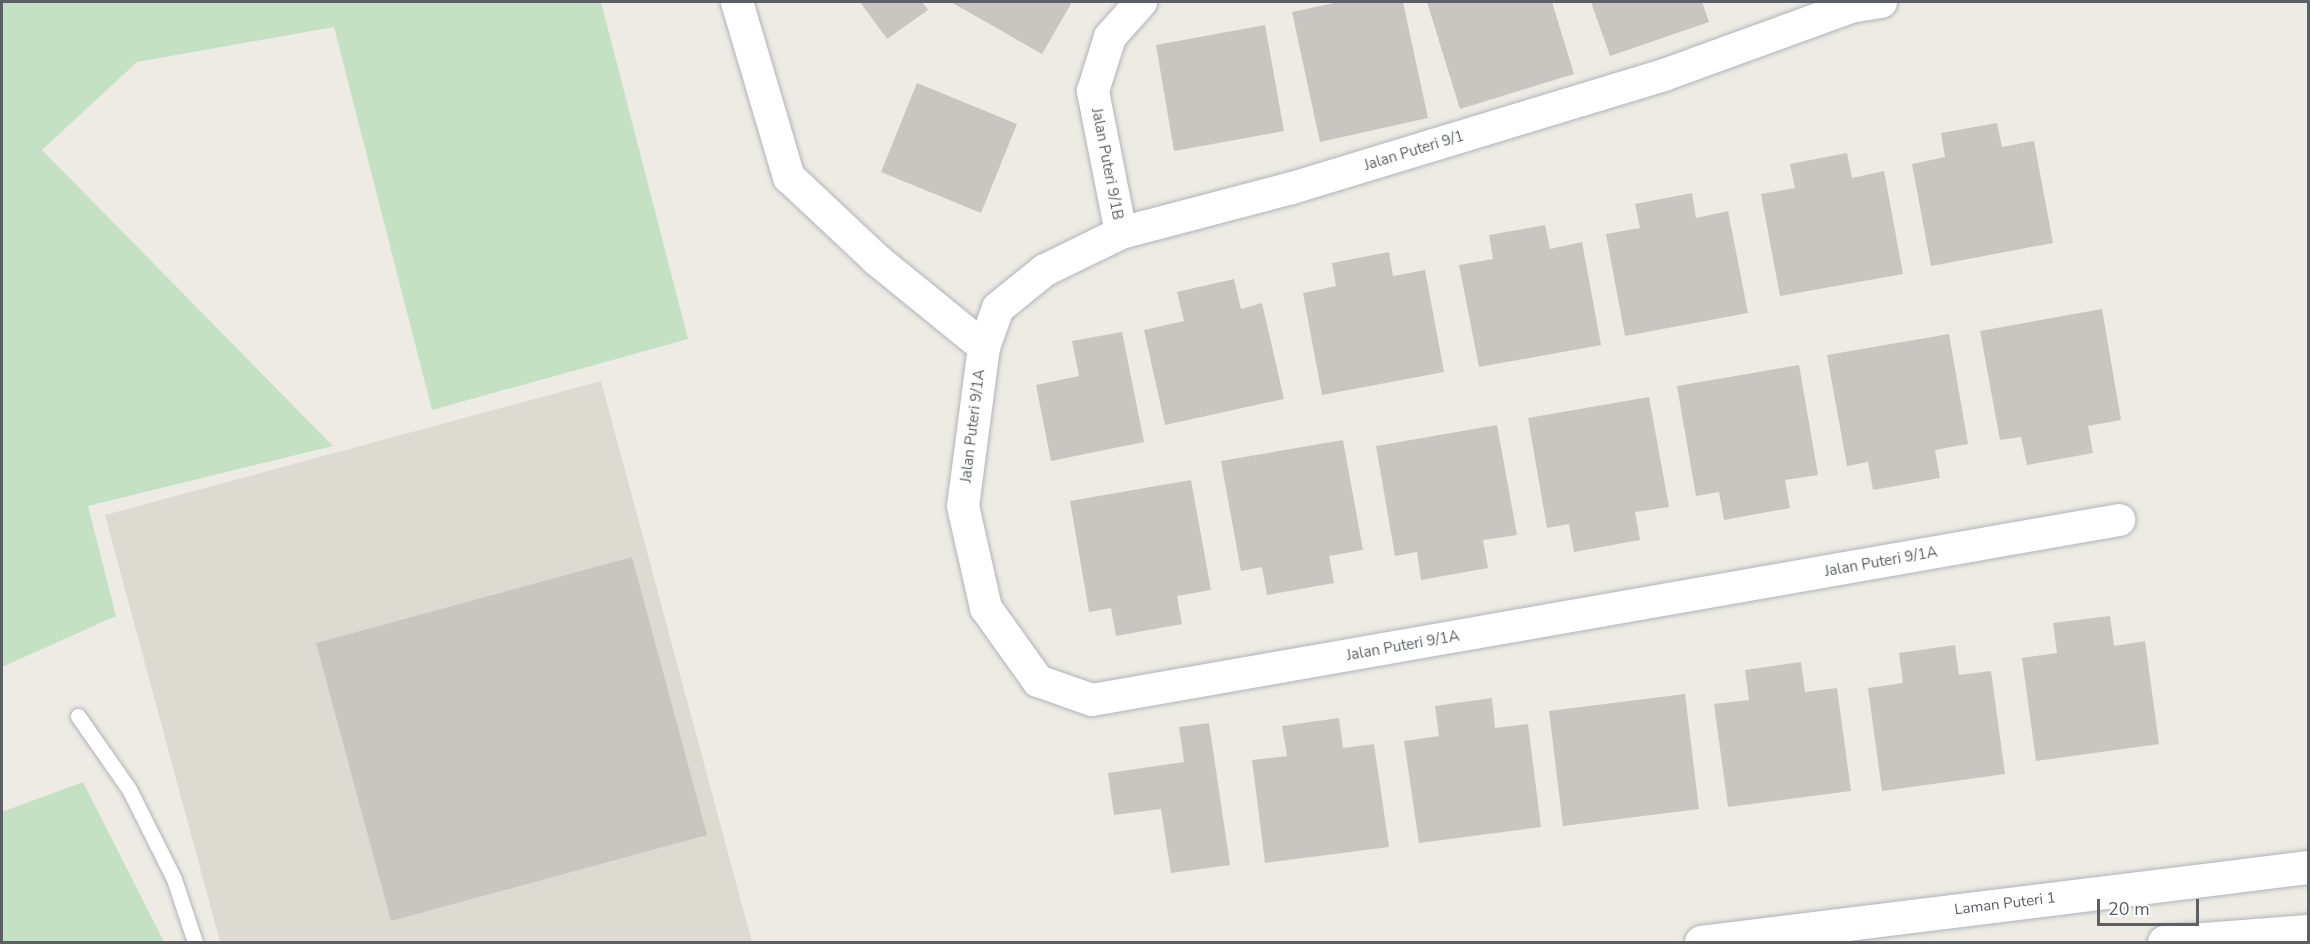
<!DOCTYPE html>
<style>
body{margin:0}
#map{position:relative;width:2310px;height:944px;overflow:hidden;background:#edebe4;font-family:"Nunito Sans",sans-serif}
div>[style]{position:absolute}
.education>*{inset:0;background:#dddad2}
.green>*{inset:0;background:#c4e2c3}
.building>*{inset:0;background:#c9c6c1}
.roads{filter:drop-shadow(0 0 2px #b1b4b8) drop-shadow(0 0 2px #b1b4b8)}
.lane>*{height:15px;margin:-7.5px;padding:0 7.5px;transform-origin:7.5px;border-radius:7.5px;background:#fff}
.street>*{height:32px;margin:-16px;padding:0 16px;transform-origin:16px;border-radius:16px;background:#fff}
.secondary>*{height:33px;margin:-16.5px;padding:0 16.5px;transform-origin:16.5px;border-radius:16.5px;background:#fff}
span{translate:-50% -50%;white-space:nowrap;text-align:center;line-height:1.15;-webkit-text-stroke:5px #fff;paint-order:stroke}
.street-label{font-size:15px;color:#5c5f63}
.frame{position:absolute;inset:0;border:3px solid #5c5f63;pointer-events:none}
.scale{position:absolute;left:2097px;top:899px;width:102px;height:27px;box-sizing:border-box;border:3px solid #5c5f63;border-top:0;padding-left:8px;font-size:18px;line-height:21px;white-space:nowrap;color:#5c5f63;-webkit-text-stroke:4px #fff;paint-order:stroke}
</style>
<div id="map">
<div class="education">
<i style="clip-path:polygon(601px 381px,752px 942px,220px 942px,105px 515px)"></i>
</div>
<div class="green">
<i style="clip-path:polygon(2px 2px,601px 2px,688px 339px,432px 410px,334px 27px,137px 62px,42px 150px,333px 446px,88px 506px,116px 616px,2px 667px)"></i>
<i style="clip-path:polygon(83px 782px,164px 942px,2px 942px,2px 812px)"></i>
</div>
<div class="building">
<i style="clip-path:polygon(860px 2px,922px 2px,928px 10px,887px 39px)"></i>
<i style="clip-path:polygon(951px 2px,1072px 2px,1042px 54px)"></i>
<i style="clip-path:polygon(1339px 2px,1403px 2px,1428px 118px,1320px 142px,1292px 12px)"></i>
<i style="clip-path:polygon(1427px 2px,1552px 2px,1574px 74px,1460px 109px)"></i>
<i style="clip-path:polygon(1591px 2px,1702px 2px,1709px 22px,1610px 56px)"></i>
<i style="clip-path:polygon(1265px 25px,1284px 131px,1174px 151px,1156px 45px)"></i>
<i style="clip-path:polygon(917px 83px,1017px 124px,981px 213px,881px 172px)"></i>
<i style="clip-path:polygon(1997px 123px,2002px 147px,2034px 141px,2053px 243px,1931px 266px,1912px 164px,1945px 157px,1941px 133px)"></i>
<i style="clip-path:polygon(1847px 153px,1852px 178px,1884px 171px,1903px 274px,1780px 296px,1761px 194px,1795px 188px,1790px 164px)"></i>
<i style="clip-path:polygon(1692px 193px,1696px 218px,1728px 211px,1748px 313px,1625px 336px,1606px 234px,1640px 228px,1635px 204px)"></i>
<i style="clip-path:polygon(1545px 225px,1550px 249px,1582px 242px,1601px 345px,1479px 367px,1459px 265px,1493px 259px,1489px 235px)"></i>
<i style="clip-path:polygon(1389px 252px,1393px 276px,1425px 270px,1444px 372px,1322px 395px,1303px 293px,1336px 286px,1332px 263px)"></i>
<i style="clip-path:polygon(1234px 279px,1241px 309px,1262px 303px,1284px 399px,1165px 425px,1144px 330px,1184px 321px,1177px 292px)"></i>
<i style="clip-path:polygon(2102px 309px,2121px 420px,2088px 426px,2093px 453px,2027px 465px,2021px 437px,2000px 440px,1980px 331px)"></i>
<i style="clip-path:polygon(1122px 332px,1144px 442px,1051px 461px,1036px 385px,1079px 376px,1072px 341px)"></i>
<i style="clip-path:polygon(1949px 334px,1968px 444px,1935px 450px,1940px 478px,1873px 490px,1868px 462px,1847px 466px,1827px 355px)"></i>
<i style="clip-path:polygon(1799px 365px,1818px 475px,1785px 480px,1790px 508px,1724px 520px,1719px 492px,1696px 496px,1677px 386px)"></i>
<i style="clip-path:polygon(1649px 397px,1669px 507px,1635px 512px,1640px 540px,1574px 552px,1569px 524px,1547px 528px,1528px 418px)"></i>
<i style="clip-path:polygon(1497px 425px,1517px 535px,1483px 540px,1488px 568px,1421px 580px,1417px 552px,1395px 556px,1376px 446px)"></i>
<i style="clip-path:polygon(1343px 440px,1363px 550px,1329px 556px,1334px 583px,1267px 595px,1262px 567px,1241px 571px,1221px 461px)"></i>
<i style="clip-path:polygon(1191px 480px,1211px 590px,1177px 596px,1182px 624px,1116px 636px,1111px 608px,1089px 612px,1070px 501px)"></i>
<i style="clip-path:polygon(632px 557px,707px 835px,391px 921px,316px 643px)"></i>
<i style="clip-path:polygon(2110px 616px,2114px 646px,2145px 641px,2159px 744px,2036px 761px,2022px 658px,2057px 653px,2053px 623px)"></i>
<i style="clip-path:polygon(1955px 645px,1959px 675px,1991px 671px,2005px 774px,1882px 791px,1868px 688px,1903px 683px,1899px 653px)"></i>
<i style="clip-path:polygon(1801px 662px,1805px 692px,1837px 688px,1851px 791px,1728px 807px,1714px 704px,1749px 700px,1745px 670px)"></i>
<i style="clip-path:polygon(1685px 694px,1699px 809px,1563px 826px,1549px 711px)"></i>
<i style="clip-path:polygon(1492px 698px,1495px 728px,1528px 724px,1541px 827px,1419px 843px,1404px 741px,1439px 736px,1435px 706px)"></i>
<i style="clip-path:polygon(1339px 718px,1343px 748px,1374px 744px,1389px 847px,1265px 863px,1252px 760px,1287px 756px,1282px 726px)"></i>
<i style="clip-path:polygon(1209px 723px,1230px 865px,1171px 873px,1161px 809px,1114px 815px,1108px 773px,1184px 762px,1179px 727px)"></i>
</div>
<div class="roads">
<div class="lane">
<i style="left:78px;top:716px;width:89px;rotate:55.1deg"></i>
<i style="left:129px;top:789px;width:101px;rotate:63.4deg"></i>
<i style="left:174px;top:879px;width:66px;rotate:71.6deg"></i>
</div>
<div class="street">
<i style="left:737px;top:2px;width:183px;rotate:73.5deg"></i>
<i style="left:789px;top:177px;width:121px;rotate:43.3deg"></i>
<i style="left:877px;top:260px;width:138px;rotate:39.1deg"></i>
<i style="left:1881px;top:2px;width:30px;rotate:171deg"></i>
<i style="left:1851px;top:7px;width:199px;rotate:160deg"></i>
<i style="left:1664px;top:75px;width:389px;rotate:163.1deg"></i>
<i style="left:1292px;top:188px;width:177px;rotate:165.3deg"></i>
<i style="left:1121px;top:233px;width:85px;rotate:154deg"></i>
<i style="left:1045px;top:270px;width:60px;rotate:141deg"></i>
<i style="left:998px;top:308px;width:41px;rotate:109.7deg"></i>
<i style="left:984px;top:347px;width:160px;rotate:97.5deg"></i>
<i style="left:963px;top:506px;width:105px;rotate:77.3deg"></i>
<i style="left:986px;top:608px;width:90px;rotate:54.5deg"></i>
<i style="left:1038px;top:681px;width:57px;rotate:19.4deg"></i>
<i style="left:1092px;top:700px;width:1043px;rotate:-9.94deg"></i>
<i style="left:1121px;top:233px;width:145px;rotate:-101.2deg"></i>
<i style="left:1093px;top:91px;width:57px;rotate:-72.5deg"></i>
<i style="left:1110px;top:37px;width:47px;rotate:-48.5deg"></i>
</div>
<div class="secondary">
<i style="left:1701px;top:942px;width:612px;rotate:-7.04deg"></i>
<i style="left:2164px;top:942px;width:144px;rotate:-4.4deg"></i>
</div>
</div>
<div class="street-label">
<span style="left:1414px;top:151px;rotate:-17deg">Jalan Puteri 9/1</span>
<span style="left:1107px;top:164px;rotate:79deg">Jalan Puteri 9/1B</span>
<span style="left:973px;top:426px;rotate:-83deg">Jalan Puteri 9/1A</span>
<span style="left:1881px;top:562px;rotate:-10deg">Jalan Puteri 9/1A</span>
<span style="left:1403px;top:646px;rotate:-10deg">Jalan Puteri 9/1A</span>
<span style="left:2005px;top:904px;rotate:-7deg">Laman Puteri 1</span>
</div>
<div class="frame"></div>
<div class="scale">20 m</div>
</div>
